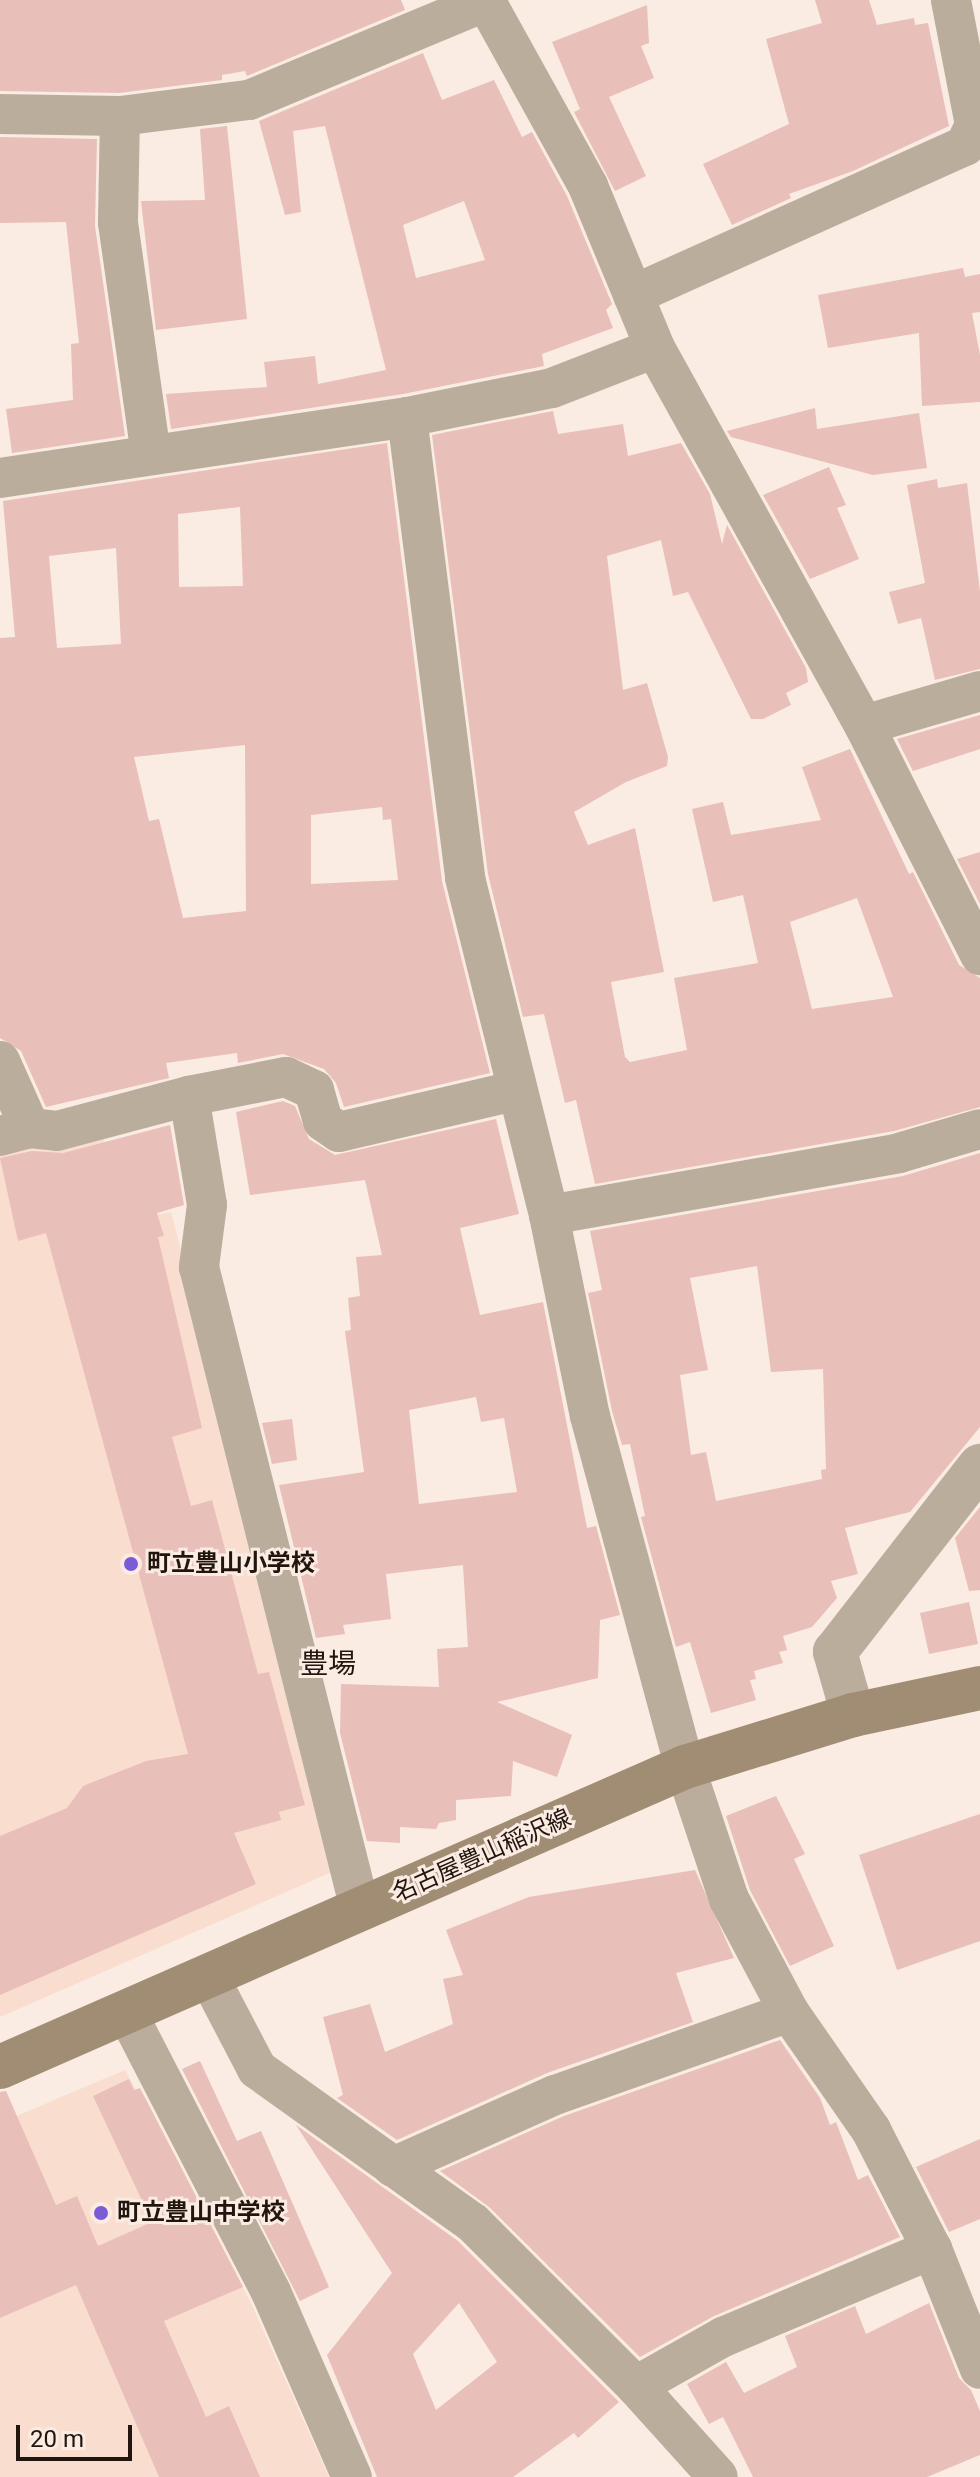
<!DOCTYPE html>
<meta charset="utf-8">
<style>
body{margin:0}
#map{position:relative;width:980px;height:2477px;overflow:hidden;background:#faebe3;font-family:Roboto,"Noto Sans JP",sans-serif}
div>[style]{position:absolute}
.built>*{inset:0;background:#f9ded0}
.building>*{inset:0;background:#e9bfba}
.minor>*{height:40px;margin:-20px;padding:0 20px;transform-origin:20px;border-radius:20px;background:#bbad9c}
.tertiary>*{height:44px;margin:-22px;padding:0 22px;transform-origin:22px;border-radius:22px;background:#bbad9c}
.secondary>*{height:44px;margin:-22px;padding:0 22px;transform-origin:22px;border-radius:22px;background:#a18d74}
.dots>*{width:22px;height:22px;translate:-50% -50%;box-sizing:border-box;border:4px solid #faebe3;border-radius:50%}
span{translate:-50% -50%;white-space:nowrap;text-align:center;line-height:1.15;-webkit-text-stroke:6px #faebe3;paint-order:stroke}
.poi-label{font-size:24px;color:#21150e;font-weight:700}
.left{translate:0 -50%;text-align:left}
.street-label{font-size:24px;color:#21150e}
.quarter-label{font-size:28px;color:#21150e}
.scale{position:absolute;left:16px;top:2425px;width:116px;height:36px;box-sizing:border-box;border:4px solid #21150e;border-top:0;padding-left:10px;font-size:24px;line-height:28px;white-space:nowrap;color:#21150e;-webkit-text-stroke:6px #faebe3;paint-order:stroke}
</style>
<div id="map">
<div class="built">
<i style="clip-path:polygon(100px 1126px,117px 1194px,142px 1218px,171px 1212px,341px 1868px,0 2017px,0 1152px)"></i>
<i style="clip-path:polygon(125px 2070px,251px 2303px,329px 2477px,0 2477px,0 2123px)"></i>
</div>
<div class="building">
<i style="clip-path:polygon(0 0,401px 0,405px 10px,247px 76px,245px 71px,222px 75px,222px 80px,119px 93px,0 91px)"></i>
<i style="clip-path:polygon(815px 0,869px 0,877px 25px,914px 18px,915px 25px,928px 23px,949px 126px,853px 171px,789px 194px,791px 198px,732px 225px,703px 164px,789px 124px,766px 39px,822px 23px)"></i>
<i style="clip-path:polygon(647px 5px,649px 43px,641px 46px,654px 78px,609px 97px,646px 176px,615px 191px,574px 112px,580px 109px,552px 42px)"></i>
<i style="clip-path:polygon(evenodd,423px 53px,442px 100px,494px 80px,522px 137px,532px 132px,567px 196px,612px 304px,606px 310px,613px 328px,542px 354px,544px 366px,403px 394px,171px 429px,166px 394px,267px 387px,264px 362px,315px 356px,318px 384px,386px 370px,325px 126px,293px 131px,301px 212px,285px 215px,259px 121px,423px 53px,464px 201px,485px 260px,416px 278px,403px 225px,464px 201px)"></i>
<i style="clip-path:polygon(227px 126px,247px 319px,156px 330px,141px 201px,205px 200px,200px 129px)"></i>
<i style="clip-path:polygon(0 137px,97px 139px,95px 226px,125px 436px,12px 453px,6px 409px,73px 400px,71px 344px,79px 343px,66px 222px,0 223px)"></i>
<i style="clip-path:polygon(963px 268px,965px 277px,980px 274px,980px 312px,972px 313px,980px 355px,980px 402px,922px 406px,919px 333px,828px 348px,818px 295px)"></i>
<i style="clip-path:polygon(815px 408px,817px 429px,919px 413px,927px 468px,873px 475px,731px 437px,727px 431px)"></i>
<i style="clip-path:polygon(evenodd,553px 411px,558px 434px,623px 424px,628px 456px,681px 443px,710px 494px,722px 544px,727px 525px,806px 668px,808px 682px,786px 693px,791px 705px,763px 719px,751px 719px,688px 592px,673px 596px,661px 540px,607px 556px,623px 690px,647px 683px,668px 757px,667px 766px,626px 782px,574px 812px,588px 845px,635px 828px,664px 972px,611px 982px,625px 1057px,630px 1062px,687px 1050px,674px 978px,758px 963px,743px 895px,713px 902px,692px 809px,723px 802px,731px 835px,821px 820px,802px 767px,850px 749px,909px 874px,913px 872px,959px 965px,980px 978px,980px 1107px,894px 1131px,595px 1184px,576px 1100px,565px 1103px,544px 1014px,523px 1017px,488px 874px,432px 435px,553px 411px,857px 898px,893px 997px,812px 1009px,790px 922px,857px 898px)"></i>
<i style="clip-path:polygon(evenodd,387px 443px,442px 881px,490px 1073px,344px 1107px,336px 1083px,324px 1069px,283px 1054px,238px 1063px,237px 1053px,166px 1063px,169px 1078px,46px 1107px,21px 1051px,0 1038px,0 638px,15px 637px,3px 501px,387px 443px,240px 507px,243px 586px,179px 587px,178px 514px,240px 507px,387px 443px,116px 548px,121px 644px,57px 648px,49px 556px,116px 548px,387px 443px,245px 745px,246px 911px,183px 918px,159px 819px,149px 821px,134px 757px,245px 745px,387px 443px,382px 807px,383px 820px,391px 819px,398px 880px,311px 884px,311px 815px,382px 807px)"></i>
<i style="clip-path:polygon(829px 467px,846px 505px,837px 508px,859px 559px,810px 579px,763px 495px)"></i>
<i style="clip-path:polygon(937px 479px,938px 488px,967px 483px,980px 592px,980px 669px,935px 680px,921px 618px,898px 624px,889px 592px,925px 583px,907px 485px)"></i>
<i style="clip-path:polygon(980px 715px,980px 749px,913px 771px,897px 739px)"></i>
<i style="clip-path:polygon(980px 852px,980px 904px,957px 859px)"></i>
<i style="clip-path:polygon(evenodd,283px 1101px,295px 1106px,309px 1139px,335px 1155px,496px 1119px,519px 1214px,460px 1228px,480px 1315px,543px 1302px,587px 1528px,596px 1526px,620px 1615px,600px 1620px,598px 1678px,497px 1702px,572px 1735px,557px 1777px,513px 1761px,511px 1796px,456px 1800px,456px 1820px,439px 1823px,436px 1829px,400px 1827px,400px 1843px,367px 1841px,340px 1733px,341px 1684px,439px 1687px,437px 1649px,468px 1647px,463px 1565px,386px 1574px,391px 1619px,343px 1625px,345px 1634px,316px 1638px,279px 1485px,364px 1472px,345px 1331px,351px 1330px,348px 1298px,360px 1296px,356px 1257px,382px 1255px,365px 1180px,250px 1195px,236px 1112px,283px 1101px,476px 1397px,481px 1422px,504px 1418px,517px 1492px,419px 1504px,409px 1410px,476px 1397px)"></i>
<i style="clip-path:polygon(170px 1125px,184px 1205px,157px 1213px,164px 1236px,158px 1237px,202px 1428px,172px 1437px,191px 1506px,212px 1500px,258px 1674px,269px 1672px,305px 1805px,279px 1812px,281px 1820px,234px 1833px,256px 1884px,0 1995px,0 1836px,67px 1808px,83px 1786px,146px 1761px,188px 1754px,46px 1233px,18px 1241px,0 1158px,32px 1151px,63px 1153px)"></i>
<i style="clip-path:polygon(evenodd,980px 1153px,980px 1427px,910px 1512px,845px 1528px,858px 1574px,831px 1581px,837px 1598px,812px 1627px,783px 1636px,787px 1650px,779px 1652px,783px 1663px,754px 1671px,756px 1679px,750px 1680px,756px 1700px,711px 1713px,690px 1642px,676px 1647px,641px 1517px,645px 1516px,630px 1444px,622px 1445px,612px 1411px,588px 1293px,602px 1290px,590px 1231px,903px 1176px,980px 1153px,757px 1266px,771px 1372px,823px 1369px,826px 1469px,821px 1470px,822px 1479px,716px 1501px,706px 1452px,691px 1455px,680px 1375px,708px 1370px,690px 1278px,757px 1266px)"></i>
<i style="clip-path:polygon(292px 1419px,297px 1460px,272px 1464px,262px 1423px)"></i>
<i style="clip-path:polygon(980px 1507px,980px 1590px,969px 1591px,955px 1538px)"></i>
<i style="clip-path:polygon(969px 1602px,978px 1644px,929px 1654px,920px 1613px)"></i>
<i style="clip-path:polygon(776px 1796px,805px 1854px,794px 1859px,834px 1946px,790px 1966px,750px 1890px,726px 1816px)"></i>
<i style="clip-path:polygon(980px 1814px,980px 1941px,897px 1970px,859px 1855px)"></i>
<i style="clip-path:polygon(695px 1870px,734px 1958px,676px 1973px,693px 2022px,547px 2073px,397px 2140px,337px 2098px,343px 2095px,323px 2017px,370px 2004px,385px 2052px,453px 2024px,443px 1979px,463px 1975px,446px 1930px,529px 1897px)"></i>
<i style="clip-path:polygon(780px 2040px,820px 2098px,830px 2125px,836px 2122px,858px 2180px,868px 2175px,900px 2237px,714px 2316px,640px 2357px,489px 2207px,440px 2171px,564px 2116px)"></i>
<i style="clip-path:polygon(200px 2061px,237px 2141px,261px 2131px,329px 2287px,300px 2301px,182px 2069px)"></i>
<i style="clip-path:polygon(129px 2079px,134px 2090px,140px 2088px,243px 2287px,164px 2321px,206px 2417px,229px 2406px,260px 2477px,159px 2477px,76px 2285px,0 2318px,0 2092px,6px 2091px,56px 2205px,77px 2196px,98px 2246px,152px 2222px,93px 2096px)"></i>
<i style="clip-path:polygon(evenodd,296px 2125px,458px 2241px,619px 2402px,578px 2438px,574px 2433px,513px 2477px,377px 2477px,327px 2355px,392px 2273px,296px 2125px,459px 2303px,497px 2362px,436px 2410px,413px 2354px,459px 2303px)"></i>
<i style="clip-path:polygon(980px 2139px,980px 2219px,949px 2232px,916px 2167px)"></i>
<i style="clip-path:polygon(929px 2303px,959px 2378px,971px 2390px,980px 2411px,980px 2455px,927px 2477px,753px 2477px,723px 2417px,709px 2424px,687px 2384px,726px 2362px,744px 2393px,797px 2367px,785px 2336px,855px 2306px,866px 2334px)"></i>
</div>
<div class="minor">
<i style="left:485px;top:0;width:213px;rotate:61deg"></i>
<i style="left:588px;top:186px;width:175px;rotate:67.5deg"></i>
<i style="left:655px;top:348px;width:431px;rotate:61deg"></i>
<i style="left:864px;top:725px;width:258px;rotate:63.2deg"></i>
<i style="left:0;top:114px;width:120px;rotate:1deg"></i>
<i style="left:120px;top:116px;width:130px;rotate:-7.1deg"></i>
<i style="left:249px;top:100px;width:256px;rotate:-22.6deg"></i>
<i style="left:120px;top:116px;width:107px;rotate:91.1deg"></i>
<i style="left:118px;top:223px;width:234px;rotate:81.9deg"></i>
<i style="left:633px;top:295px;width:364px;rotate:-24.2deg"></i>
<i style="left:965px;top:146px;width:23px;rotate:-65deg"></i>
<i style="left:975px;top:125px;width:127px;rotate:-100.9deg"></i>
<i style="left:407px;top:417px;width:465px;rotate:82.8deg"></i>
<i style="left:465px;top:878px;width:347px;rotate:76deg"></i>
<i style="left:549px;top:1215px;width:205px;rotate:78.5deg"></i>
<i style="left:590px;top:1416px;width:364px;rotate:74.9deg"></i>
<i style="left:685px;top:1767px;width:139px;rotate:71.6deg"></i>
<i style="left:729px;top:1899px;width:128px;rotate:62deg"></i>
<i style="left:789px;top:2012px;width:144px;rotate:55.2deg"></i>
<i style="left:871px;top:2130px;width:134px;rotate:62.9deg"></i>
<i style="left:932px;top:2249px;width:129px;rotate:68.2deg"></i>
<i style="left:0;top:478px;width:412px;rotate:-8.5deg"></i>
<i style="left:407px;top:417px;width:148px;rotate:-11.3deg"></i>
<i style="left:552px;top:388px;width:110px;rotate:-21.2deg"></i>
<i style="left:864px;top:725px;width:121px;rotate:-16.3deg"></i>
<i style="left:0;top:1061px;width:73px;rotate:65.9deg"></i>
<i style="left:189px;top:1096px;width:110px;rotate:80.6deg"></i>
<i style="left:207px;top:1205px;width:63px;rotate:97.4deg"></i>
<i style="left:199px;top:1267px;width:662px;rotate:75.92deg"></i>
<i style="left:0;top:1136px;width:31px;rotate:-15deg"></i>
<i style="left:30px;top:1128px;width:27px;rotate:6deg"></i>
<i style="left:57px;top:1131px;width:137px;rotate:-14.9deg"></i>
<i style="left:189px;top:1096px;width:99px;rotate:-11.1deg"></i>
<i style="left:286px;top:1077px;width:31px;rotate:25deg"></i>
<i style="left:314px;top:1090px;width:32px;rotate:74deg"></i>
<i style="left:323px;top:1121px;width:19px;rotate:35deg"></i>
<i style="left:339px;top:1132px;width:180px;rotate:-13.2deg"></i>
<i style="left:549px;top:1215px;width:355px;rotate:-10deg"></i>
<i style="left:899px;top:1153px;width:84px;rotate:-16.5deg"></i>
<i style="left:209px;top:1977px;width:104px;rotate:62.4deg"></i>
<i style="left:257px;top:2069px;width:265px;rotate:35.5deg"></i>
<i style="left:473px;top:2223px;width:231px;rotate:45deg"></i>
<i style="left:636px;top:2386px;width:122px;rotate:48deg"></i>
<i style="left:126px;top:2011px;width:316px;rotate:62.7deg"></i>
<i style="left:271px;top:2292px;width:202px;rotate:66.4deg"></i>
<i style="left:393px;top:2167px;width:177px;rotate:-24deg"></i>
<i style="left:555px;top:2095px;width:248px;rotate:-19.5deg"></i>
<i style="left:636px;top:2386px;width:100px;rotate:-29.4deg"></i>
<i style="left:723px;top:2337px;width:227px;rotate:-22.8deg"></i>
</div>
<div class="tertiary">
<i style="left:853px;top:1715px;width:66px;rotate:-105.9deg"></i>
<i style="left:835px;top:1652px;width:236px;rotate:-52.1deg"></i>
</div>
<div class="secondary">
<i style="left:0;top:2067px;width:748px;rotate:-23.65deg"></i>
<i style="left:685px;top:1767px;width:176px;rotate:-17.2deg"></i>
<i style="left:853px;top:1715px;width:130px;rotate:-12deg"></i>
</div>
<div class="dots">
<i style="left:131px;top:1564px;background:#7b5cd6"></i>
<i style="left:101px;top:2213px;background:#7b5cd6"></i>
</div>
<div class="poi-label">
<span class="left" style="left:147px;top:1564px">町立豊山小学校</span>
<span class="left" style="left:117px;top:2213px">町立豊山中学校</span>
</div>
<div class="street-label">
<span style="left:482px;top:1856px;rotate:-24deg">名古屋豊山稲沢線</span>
</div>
<div class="quarter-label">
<span style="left:328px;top:1664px">豊場</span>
</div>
<div class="scale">20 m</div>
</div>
